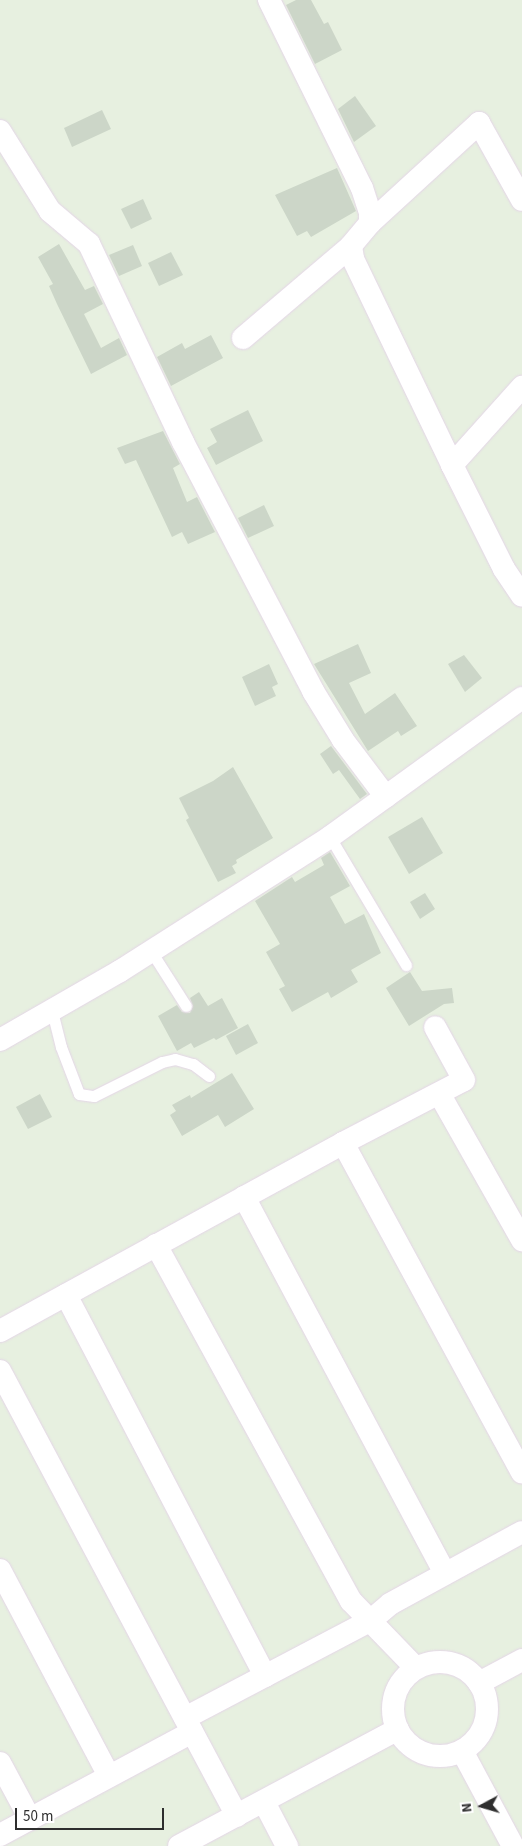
<!DOCTYPE html>
<style>
body{margin:0}
#map{position:relative;width:522px;height:1846px;overflow:hidden;background:#e7f0e0;font-family:"Source Sans 3",sans-serif}
div>[style]{position:absolute}
.building>*{inset:0;background:#ccd6c8}
.roads{filter:drop-shadow(0 0 1px #e4d5e7) drop-shadow(0 0 1px #e4d5e7)}
.lane>*{height:11px;margin:-5.5px;padding:0 5.5px;transform-origin:5.5px;border-radius:5.5px;background:#fff}
.street>*{height:22px;margin:-11px;padding:0 11px;transform-origin:11px;border-radius:11px;background:#fff}
.street>.ring{margin:-11px;padding:0;box-sizing:content-box;background:none;border:22px solid #fff;border-radius:50%}
span{translate:-50% -50%;white-space:nowrap;text-align:center;line-height:1.15;-webkit-text-stroke:4px #fff;paint-order:stroke}
.north{position:absolute;left:457px;top:1781px;width:50px;height:50px;-webkit-text-stroke:4px #fff;paint-order:stroke;rotate:264deg;font-size:14px;font-weight:700;line-height:20px;text-align:center;color:#2e2e2e}
.north::after{content:'';display:block;margin:auto;width:18px;height:22px;background:#2e2e2e;clip-path:polygon(50% 0,100% 100%,50% 72%,0 100%)}
.scale{position:absolute;left:15px;top:1808px;width:149px;height:22px;box-sizing:border-box;border:2px solid #2e2e2e;border-top:0;padding-left:6px;font-size:15px;line-height:18px;white-space:nowrap;color:#2e2e2e;-webkit-text-stroke:4px #fff;paint-order:stroke}
</style>
<div id="map">
<div class="building">
<i style="clip-path:polygon(296px 0,311px 0,324px 24px,328px 22px,342px 50px,315px 64px,286px 5px)"></i>
<i style="clip-path:polygon(355px 96px,376px 126px,354px 142px,338px 109px)"></i>
<i style="clip-path:polygon(102px 110px,111px 129px,72px 147px,64px 128px)"></i>
<i style="clip-path:polygon(337px 168px,356px 211px,311px 237px,307px 231px,297px 236px,275px 195px)"></i>
<i style="clip-path:polygon(143px 199px,152px 219px,131px 229px,121px 209px)"></i>
<i style="clip-path:polygon(59px 244px,85px 290px,94px 286px,103px 304px,84px 314px,101px 348px,119px 338px,127px 355px,91px 374px,57px 304px,49px 286px,53px 284px,38px 257px)"></i>
<i style="clip-path:polygon(133px 245px,142px 266px,119px 276px,109px 255px)"></i>
<i style="clip-path:polygon(171px 252px,183px 275px,159px 286px,148px 263px)"></i>
<i style="clip-path:polygon(211px 335px,223px 358px,171px 386px,157px 357px,182px 343px,185px 349px)"></i>
<i style="clip-path:polygon(248px 410px,263px 441px,216px 465px,207px 448px,217px 442px,210px 429px)"></i>
<i style="clip-path:polygon(163px 431px,180px 464px,173px 468px,187px 502px,197px 497px,215px 532px,188px 544px,182px 532px,172px 537px,136px 460px,125px 464px,117px 448px)"></i>
<i style="clip-path:polygon(264px 505px,274px 526px,248px 538px,238px 518px)"></i>
<i style="clip-path:polygon(358px 644px,371px 673px,349px 683px,365px 714px,395px 693px,417px 726px,401px 736px,398px 731px,368px 751px,314px 664px)"></i>
<i style="clip-path:polygon(464px 655px,482px 678px,465px 692px,448px 664px)"></i>
<i style="clip-path:polygon(269px 664px,278px 684px,272px 687px,276px 696px,255px 706px,242px 677px)"></i>
<i style="clip-path:polygon(331px 746px,367px 794px,360px 799px,339px 770px,333px 774px,320px 754px)"></i>
<i style="clip-path:polygon(233px 767px,273px 838px,236px 860px,237px 863px,232px 866px,236px 873px,218px 882px,186px 820px,189px 818px,179px 798px,213px 781px)"></i>
<i style="clip-path:polygon(422px 817px,443px 853px,409px 874px,388px 837px)"></i>
<i style="clip-path:polygon(330px 852px,350px 886px,330px 897px,345px 924px,364px 914px,381px 953px,351px 970px,358px 982px,331px 998px,328px 992px,292px 1012px,279px 989px,285px 986px,266px 952px,280px 944px,255px 901px,292px 877px,295px 882px,324px 865px,321px 858px)"></i>
<i style="clip-path:polygon(425px 893px,435px 909px,420px 919px,410px 902px)"></i>
<i style="clip-path:polygon(410px 972px,422px 991px,452px 988px,454px 1003px,444px 1004px,409px 1026px,386px 988px)"></i>
<i style="clip-path:polygon(199px 992px,208px 1006px,222px 998px,238px 1028px,216px 1040px,214px 1038px,194px 1048px,191px 1043px,177px 1051px,158px 1016px,177px 1005px,182px 1012px,190px 1013px,193px 1006px,190px 998px)"></i>
<i style="clip-path:polygon(248px 1024px,258px 1043px,236px 1055px,226px 1036px)"></i>
<i style="clip-path:polygon(232px 1073px,254px 1109px,225px 1127px,218px 1115px,182px 1136px,170px 1115px,176px 1111px,172px 1105px,190px 1095px,191px 1098px)"></i>
<i style="clip-path:polygon(40px 1094px,52px 1117px,28px 1129px,16px 1107px)"></i>
</div>
<div class="roads">
<div class="lane">
<i style="left:330px;top:837px;width:149px;rotate:59.3deg"></i>
<i style="left:151px;top:951px;width:65px;rotate:57.5deg"></i>
<i style="left:52px;top:1011px;width:37px;rotate:76deg"></i>
<i style="left:61px;top:1047px;width:50px;rotate:69deg"></i>
<i style="left:79px;top:1094px;width:15px;rotate:8deg"></i>
<i style="left:94px;top:1096px;width:76px;rotate:-26.6deg"></i>
<i style="left:162px;top:1062px;width:13px;rotate:-13deg"></i>
<i style="left:175px;top:1059px;width:19px;rotate:16deg"></i>
<i style="left:193px;top:1064px;width:20px;rotate:37deg"></i>
</div>
<div class="street">
<i style="left:269px;top:0;width:210px;rotate:63.7deg"></i>
<i style="left:362px;top:188px;width:25px;rotate:72deg"></i>
<i style="left:370px;top:212px;width:11px;rotate:90deg"></i>
<i style="left:370px;top:223px;width:30px;rotate:130deg"></i>
<i style="left:351px;top:246px;width:13px;rotate:81deg"></i>
<i style="left:353px;top:259px;width:229px;rotate:64.3deg"></i>
<i style="left:452px;top:465px;width:116px;rotate:63.4deg"></i>
<i style="left:504px;top:569px;width:32px;rotate:56deg"></i>
<i style="left:0;top:131px;width:94px;rotate:58deg"></i>
<i style="left:50px;top:211px;width:51px;rotate:40.2deg"></i>
<i style="left:89px;top:244px;width:219px;rotate:64.6deg"></i>
<i style="left:183px;top:442px;width:281px;rotate:62.4deg"></i>
<i style="left:313px;top:691px;width:57px;rotate:58.5deg"></i>
<i style="left:343px;top:740px;width:71px;rotate:53deg"></i>
<i style="left:370px;top:223px;width:148px;rotate:-42.5deg"></i>
<i style="left:479px;top:123px;width:88px;rotate:60.8deg"></i>
<i style="left:243px;top:338px;width:142px;rotate:-40.4deg"></i>
<i style="left:452px;top:465px;width:105px;rotate:-48.1deg"></i>
<i style="left:0;top:1040px;width:138px;rotate:-29.9deg"></i>
<i style="left:120px;top:971px;width:249px;rotate:-32.5deg"></i>
<i style="left:330px;top:837px;width:237px;rotate:-35.9deg"></i>
<i style="left:440px;top:1095px;width:167px;rotate:60.5deg"></i>
<i style="left:343px;top:1143px;width:375px;rotate:61.5deg"></i>
<i style="left:244px;top:1197px;width:427px;rotate:61.9deg"></i>
<i style="left:156px;top:1245px;width:406px;rotate:61.3deg"></i>
<i style="left:351px;top:1601px;width:93px;rotate:45.9deg"></i>
<i style="left:66px;top:1295px;width:430px;rotate:62.4deg"></i>
<i style="left:0;top:1331px;width:391px;rotate:-28.7deg"></i>
<i style="left:343px;top:1143px;width:136px;rotate:-27.5deg"></i>
<i style="left:464px;top:1080px;width:60px;rotate:-118.7deg"></i>
<i style="left:0;top:1371px;width:504px;rotate:61.96deg"></i>
<i style="left:0;top:1570px;width:233px;rotate:62.1deg"></i>
<i class="ring" style="left:393px;top:1662px;width:72px;height:72px"></i>
<i style="left:479px;top:1683px;width:49px;rotate:-28.1deg"></i>
<i style="left:185px;top:1718px;width:209px;rotate:-27.7deg"></i>
<i style="left:370px;top:1621px;width:26px;rotate:-40deg"></i>
<i style="left:390px;top:1604px;width:150px;rotate:-28.6deg"></i>
<i style="left:462px;top:1751px;width:108px;rotate:61.8deg"></i>
<i style="left:0;top:1763px;width:64px;rotate:61.8deg"></i>
<i style="left:264px;top:1802px;width:50px;rotate:62.4deg"></i>
<i style="left:0;top:1835px;width:218px;rotate:-28.2deg"></i>
<i style="left:179px;top:1846px;width:248px;rotate:-28.1deg"></i>
</div>
</div>
<div class="north">N</div>
<div class="scale">50 m</div>
</div>
